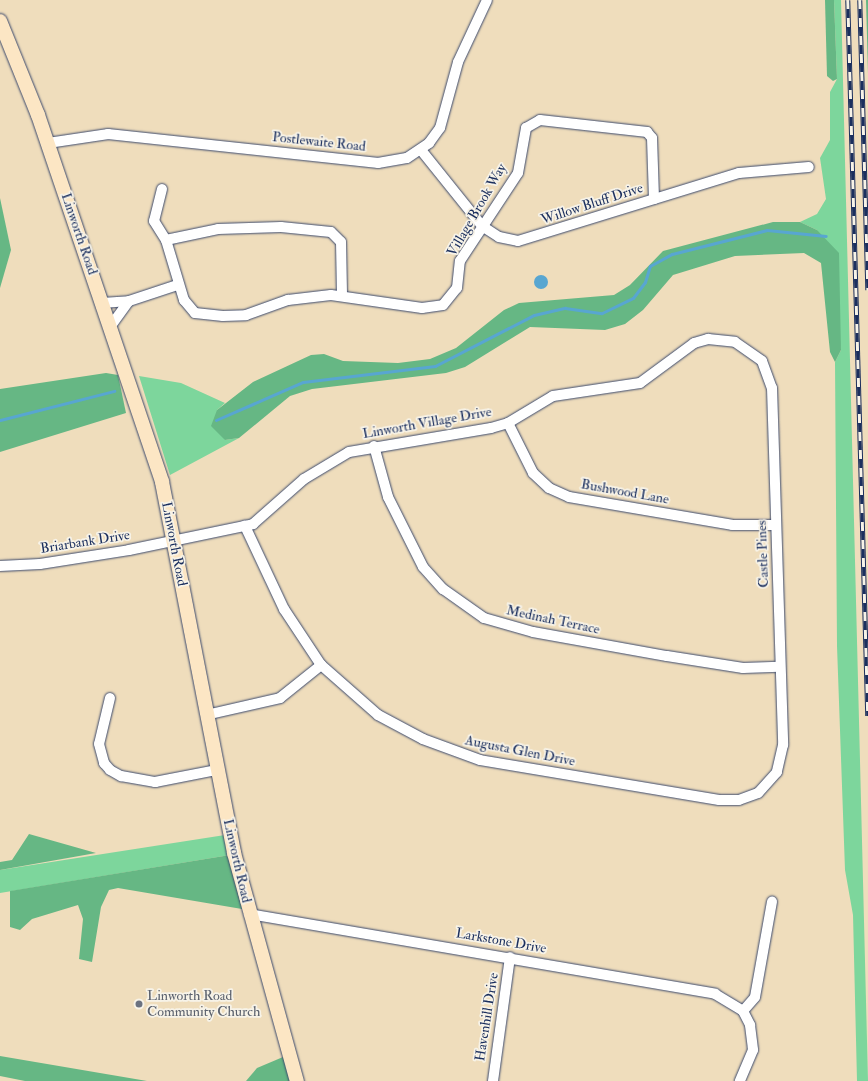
<!DOCTYPE html>
<style>
body{margin:0}
#map{position:relative;width:868px;height:1081px;overflow:hidden;background:#efddbc;font-family:"IM FELL Double Pica",serif}
div>[style]{position:absolute}
.green>*{inset:0;background:#7dd69c}
.forest>*{inset:0;background:#66b784}
.water>*{inset:0;background:#58a6d1}
.round{border-radius:50%}
.stream>*{height:3px;margin:-1.5px;padding:0 1.5px;transform-origin:1.5px;border-radius:1.5px;background:#58a6d1}
.roads{filter:drop-shadow(0 0 1px #3b496c) drop-shadow(0 0 1px #3b496c)}
.minor>*{height:10px;margin:-5px;padding:0 5px;transform-origin:5px;border-radius:5px;background:#fff}
.secondary>*{height:14px;margin:-7px;padding:0 7px;transform-origin:7px;border-radius:7px;background:#fce6c4}
.rail>*{height:4.5px;margin-top:-2.25px;transform-origin:0;background:repeating-linear-gradient(90deg,#f7f3e8 0 9px,#1b2f5e 0 18px);box-sizing:border-box;border-block:1px solid #1b2f5e}
.dots>*{width:11px;height:11px;translate:-50% -50%;box-sizing:border-box;border:2px solid #f7f3e8;border-radius:50%}
span{translate:-50% -50%;white-space:nowrap;text-align:center;line-height:1.15;-webkit-text-stroke:3.5px #f7f3e8;paint-order:stroke}
.street-label{font-size:14px;color:#1b2f5e}
.worship-label{font-size:14px;color:#5b616d}
.left{translate:0 -50%;text-align:left}
</style>
<div id="map">
<div class="green">
<i style="clip-path:polygon(834px 0,841px 0,868px 1081px,857px 1081px,853px 915px,845px 870px,837px 646px,835px 362px,841px 350px,817px 230px,800px 222px,817px 214px,826px 199px,820px 158px,830px 140px,830px 92px,837px 79px)"></i>
<i style="clip-path:polygon(139px 376px,181px 383px,225px 403px,217px 410px,225px 440px,239px 438px,170px 475px)"></i>
<i style="clip-path:polygon(225px 835px,230px 855px,0 893px,0 870px)"></i>
</div>
<div class="forest">
<i style="clip-path:polygon(825px 0,834px 0,837px 79px,833px 81px,827px 76px)"></i>
<i style="clip-path:polygon(866px 0,868px 0,868px 74px)"></i>
<i style="clip-path:polygon(0 198px,11px 250px,0 288px)"></i>
<i style="clip-path:polygon(773px 222px,800px 222px,817px 230px,839px 253px,841px 350px,835px 362px,830px 352px,821px 263px,804px 253px,735px 256px,673px 275px,643px 310px,625px 324px,605px 330px,530px 327px,465px 367px,446px 373px,312px 389px,290px 396px,239px 438px,225px 440px,211px 426px,217px 410px,253px 382px,311px 355px,324px 354px,343px 361px,398px 363px,430px 359px,456px 348px,504px 310px,519px 303px,614px 295px,630px 285px,663px 251px)"></i>
<i style="clip-path:polygon(106px 373px,118px 375px,126px 413px,0 452px,0 389px)"></i>
<i style="clip-path:polygon(29px 834px,96px 853px,0 870px,0 862px,12px 860px)"></i>
<i style="clip-path:polygon(230px 855px,242px 909px,118px 888px,109px 890px,101px 907px,92px 962px,79px 959px,83px 919px,78px 905px,32px 919px,20px 930px,10px 927px,10px 891px)"></i>
<i style="clip-path:polygon(0 1056px,147px 1081px,25px 1081px,0 1076px)"></i>
<i style="clip-path:polygon(283px 1057px,292px 1081px,246px 1081px,257px 1068px)"></i>
</div>
<div class="water">
<i class="round" style="left:534px;top:275px;width:14px;height:14px"></i>
</div>
<div class="stream">
<i style="left:0;top:420px;width:118px;rotate:-14.3deg"></i>
<i style="left:216px;top:420px;width:95px;rotate:-23.6deg"></i>
<i style="left:303px;top:382px;width:133px;rotate:-6.9deg"></i>
<i style="left:435px;top:366px;width:111px;rotate:-27.3deg"></i>
<i style="left:534px;top:315px;width:32px;rotate:-13deg"></i>
<i style="left:565px;top:308px;width:37px;rotate:8deg"></i>
<i style="left:602px;top:313px;width:34px;rotate:-26deg"></i>
<i style="left:633px;top:298px;width:20px;rotate:-53deg"></i>
<i style="left:645px;top:282px;width:17px;rotate:-73deg"></i>
<i style="left:650px;top:266px;width:25px;rotate:-29deg"></i>
<i style="left:672px;top:254px;width:98px;rotate:-14.2deg"></i>
<i style="left:767px;top:230px;width:59px;rotate:5.8deg"></i>
</div>
<div class="roads">
<div class="minor">
<i style="left:48px;top:143px;width:61px;rotate:-8.5deg"></i>
<i style="left:108px;top:134px;width:272px;rotate:6.1deg"></i>
<i style="left:378px;top:163px;width:29px;rotate:-10deg"></i>
<i style="left:407px;top:158px;width:27px;rotate:-34deg"></i>
<i style="left:429px;top:143px;width:19px;rotate:-54deg"></i>
<i style="left:440px;top:128px;width:68px;rotate:-74.7deg"></i>
<i style="left:458px;top:62px;width:68px;rotate:-64.9deg"></i>
<i style="left:421px;top:150px;width:97px;rotate:51.2deg"></i>
<i style="left:482px;top:226px;width:20px;rotate:33deg"></i>
<i style="left:499px;top:237px;width:19px;rotate:12deg"></i>
<i style="left:518px;top:241px;width:231px;rotate:-17.1deg"></i>
<i style="left:739px;top:173px;width:70px;rotate:-4.9deg"></i>
<i style="left:162px;top:189px;width:33px;rotate:104deg"></i>
<i style="left:154px;top:221px;width:22px;rotate:58deg"></i>
<i style="left:166px;top:240px;width:63px;rotate:73.3deg"></i>
<i style="left:184px;top:300px;width:17px;rotate:50deg"></i>
<i style="left:195px;top:313px;width:28px;rotate:6deg"></i>
<i style="left:223px;top:316px;width:23px;rotate:-2deg"></i>
<i style="left:246px;top:315px;width:45px;rotate:-19.7deg"></i>
<i style="left:288px;top:300px;width:43px;rotate:-6.6deg"></i>
<i style="left:331px;top:295px;width:92px;rotate:8.1deg"></i>
<i style="left:422px;top:308px;width:21px;rotate:-8deg"></i>
<i style="left:443px;top:305px;width:22px;rotate:-51deg"></i>
<i style="left:457px;top:288px;width:27px;rotate:-84deg"></i>
<i style="left:460px;top:261px;width:105px;rotate:-56.6deg"></i>
<i style="left:518px;top:173px;width:46px;rotate:-79.9deg"></i>
<i style="left:526px;top:128px;width:16px;rotate:-30deg"></i>
<i style="left:540px;top:120px;width:108px;rotate:6.4deg"></i>
<i style="left:647px;top:132px;width:8px;rotate:50deg"></i>
<i style="left:652px;top:138px;width:61px;rotate:88.1deg"></i>
<i style="left:166px;top:240px;width:53px;rotate:-11.9deg"></i>
<i style="left:218px;top:229px;width:63px;rotate:-1.8deg"></i>
<i style="left:281px;top:227px;width:50px;rotate:5.7deg"></i>
<i style="left:331px;top:232px;width:14px;rotate:45deg"></i>
<i style="left:341px;top:242px;width:53px;rotate:88.9deg"></i>
<i style="left:102px;top:303px;width:27px;rotate:-4deg"></i>
<i style="left:129px;top:301px;width:51px;rotate:-18.4deg"></i>
<i style="left:110px;top:327px;width:32px;rotate:-54deg"></i>
<i style="left:508px;top:423px;width:56px;rotate:63.4deg"></i>
<i style="left:533px;top:473px;width:22px;rotate:43deg"></i>
<i style="left:549px;top:488px;width:22px;rotate:24deg"></i>
<i style="left:569px;top:497px;width:165px;rotate:9.7deg"></i>
<i style="left:732px;top:525px;width:43px"></i>
<i style="left:374px;top:446px;width:53px;rotate:74.6deg"></i>
<i style="left:388px;top:497px;width:78px;rotate:63.4deg"></i>
<i style="left:423px;top:567px;width:30px;rotate:48deg"></i>
<i style="left:443px;top:589px;width:50px;rotate:35.3deg"></i>
<i style="left:484px;top:618px;width:51px;rotate:15.9deg"></i>
<i style="left:533px;top:632px;width:136px;rotate:10.2deg"></i>
<i style="left:667px;top:656px;width:77px;rotate:9deg"></i>
<i style="left:743px;top:668px;width:36px;rotate:-2deg"></i>
<i style="left:0;top:566px;width:40px;rotate:-2.9deg"></i>
<i style="left:40px;top:564px;width:90px;rotate:-8.9deg"></i>
<i style="left:129px;top:550px;width:127px;rotate:-11.8deg"></i>
<i style="left:253px;top:524px;width:68px;rotate:-41.4deg"></i>
<i style="left:304px;top:479px;width:52px;rotate:-31deg"></i>
<i style="left:349px;top:452px;width:144px;rotate:-9.6deg"></i>
<i style="left:491px;top:428px;width:18px;rotate:-16deg"></i>
<i style="left:508px;top:423px;width:52px;rotate:-31deg"></i>
<i style="left:553px;top:396px;width:88px;rotate:-8.5deg"></i>
<i style="left:640px;top:383px;width:67px;rotate:-36.5deg"></i>
<i style="left:694px;top:343px;width:15px;rotate:-16deg"></i>
<i style="left:708px;top:339px;width:27px;rotate:6deg"></i>
<i style="left:735px;top:342px;width:33px;rotate:35deg"></i>
<i style="left:762px;top:361px;width:29px;rotate:70deg"></i>
<i style="left:772px;top:388px;width:357px;rotate:88.2deg"></i>
<i style="left:783px;top:745px;width:28px;rotate:103deg"></i>
<i style="left:777px;top:772px;width:28px;rotate:132deg"></i>
<i style="left:758px;top:793px;width:20px;rotate:160deg"></i>
<i style="left:739px;top:800px;width:20px;rotate:180deg"></i>
<i style="left:719px;top:800px;width:242px;rotate:-170.5deg"></i>
<i style="left:480px;top:760px;width:61px;rotate:-159.8deg"></i>
<i style="left:423px;top:739px;width:51px;rotate:-151.9deg"></i>
<i style="left:378px;top:715px;width:76px;rotate:-138.7deg"></i>
<i style="left:321px;top:665px;width:67px;rotate:-123.5deg"></i>
<i style="left:284px;top:609px;width:92px;rotate:-115.2deg"></i>
<i style="left:110px;top:698px;width:47px;rotate:103.4deg"></i>
<i style="left:99px;top:744px;width:20px;rotate:75deg"></i>
<i style="left:104px;top:763px;width:9px;rotate:49deg"></i>
<i style="left:110px;top:770px;width:13px;rotate:29deg"></i>
<i style="left:121px;top:776px;width:35px;rotate:10deg"></i>
<i style="left:155px;top:782px;width:62px;rotate:-11.1deg"></i>
<i style="left:206px;top:715px;width:76px;rotate:-12.9deg"></i>
<i style="left:280px;top:698px;width:53px;rotate:-38.8deg"></i>
<i style="left:249px;top:914px;width:473px;rotate:9.7deg"></i>
<i style="left:715px;top:994px;width:33px;rotate:31deg"></i>
<i style="left:743px;top:1011px;width:16px;rotate:63deg"></i>
<i style="left:750px;top:1025px;width:25px;rotate:83deg"></i>
<i style="left:753px;top:1050px;width:34px;rotate:113deg"></i>
<i style="left:743px;top:1011px;width:18px;rotate:-49deg"></i>
<i style="left:755px;top:997px;width:97px;rotate:-79.9deg"></i>
<i style="left:493px;top:1081px;width:125px;rotate:-82.2deg"></i>
</div>
<div class="secondary">
<i style="left:0;top:21px;width:101px;rotate:68deg"></i>
<i style="left:38px;top:115px;width:387px;rotate:71.3deg"></i>
<i style="left:162px;top:482px;width:378px;rotate:79deg"></i>
<i style="left:234px;top:853px;width:237px;rotate:74.6deg"></i>
</div>
</div>
<div class="rail">
<i style="left:848px;top:0;width:716px;rotate:88.4deg"></i>
<i style="left:860px;top:0;width:290px;rotate:88.4deg"></i>
</div>
<div class="dots">
<i style="left:139px;top:1004px;background:#6b7280"></i>
</div>
<div class="street-label">
<span style="left:319px;top:142px;rotate:6deg">Postlewaite Road</span>
<span style="left:592px;top:204px;rotate:-18deg">Willow Bluff Drive</span>
<span style="left:477px;top:210px;rotate:-60deg">Village Brook Way</span>
<span style="left:79px;top:234px;rotate:71deg">Linworth Road</span>
<span style="left:427px;top:423px;rotate:-10deg">Linworth Village Drive</span>
<span style="left:625px;top:492px;rotate:10deg">Bushwood Lane</span>
<span style="left:85px;top:542px;rotate:-9deg">Briarbank Drive</span>
<span style="left:174px;top:544px;rotate:79deg">Linworth Road</span>
<span style="left:763px;top:554px;rotate:-92deg">Castle Pines</span>
<span style="left:553px;top:620px;rotate:12deg">Medinah Terrace</span>
<span style="left:520px;top:751px;rotate:11deg">Augusta Glen Drive</span>
<span style="left:237px;top:861px;rotate:77deg">Linworth Road</span>
<span style="left:501px;top:941px;rotate:10deg">Larkstone Drive</span>
<span style="left:487px;top:1017px;rotate:-81deg">Havenhill Drive</span>
</div>
<div class="worship-label">
<span class="left" style="left:147px;top:1004px">Linworth Road<br>Community Church</span>
</div>
</div>
